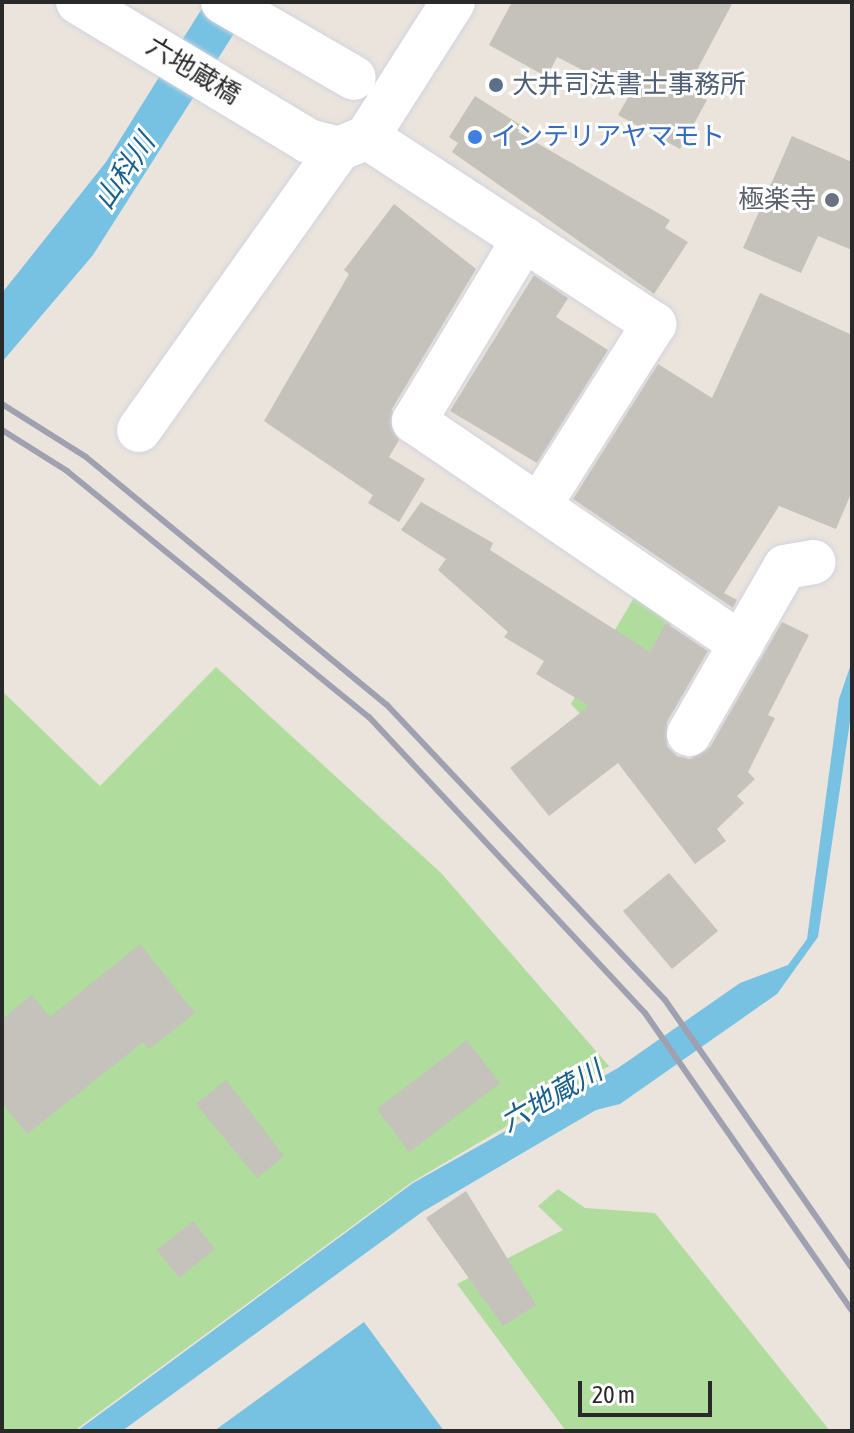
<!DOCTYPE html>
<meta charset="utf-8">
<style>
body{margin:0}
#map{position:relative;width:854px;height:1433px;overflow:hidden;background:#eae4dc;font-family:"Asap Condensed","Noto Sans JP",sans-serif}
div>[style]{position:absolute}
.green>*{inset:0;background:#b0dc9d}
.water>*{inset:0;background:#77c2e3}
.building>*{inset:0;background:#c5c1bb}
.roads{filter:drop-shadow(0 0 2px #d1d3e0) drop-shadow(0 0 2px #d1d3e0)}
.minor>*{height:44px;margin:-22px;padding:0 22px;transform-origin:22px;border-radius:22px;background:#fff}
.rail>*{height:6px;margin:-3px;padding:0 3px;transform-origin:3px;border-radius:3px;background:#9fa1b1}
.dots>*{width:22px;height:22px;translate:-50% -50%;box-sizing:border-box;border:4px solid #fff;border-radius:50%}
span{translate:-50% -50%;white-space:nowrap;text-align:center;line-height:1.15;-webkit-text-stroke:6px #fff;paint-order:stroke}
.street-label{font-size:26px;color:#292929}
.service-label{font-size:26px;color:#4e5e75}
.left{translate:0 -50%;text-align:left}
.shop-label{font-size:26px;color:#366cbe}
.worship-label{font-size:26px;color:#5b616d}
.right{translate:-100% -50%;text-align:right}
.water-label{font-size:28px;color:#19608d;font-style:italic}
.frame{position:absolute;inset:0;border:4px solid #292929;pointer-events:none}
.scale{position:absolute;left:578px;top:1381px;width:134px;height:36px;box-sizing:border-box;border:4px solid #292929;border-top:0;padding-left:10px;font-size:24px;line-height:28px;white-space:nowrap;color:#292929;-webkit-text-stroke:6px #fff;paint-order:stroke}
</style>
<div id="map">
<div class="green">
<i style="clip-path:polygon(635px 596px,671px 624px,610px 745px,571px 704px)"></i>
<i style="clip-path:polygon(216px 667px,441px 873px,609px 1066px,412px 1182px,74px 1431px,2px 1431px,2px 691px,100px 786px)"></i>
<i style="clip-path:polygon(558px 1189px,585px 1208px,655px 1213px,830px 1431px,566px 1431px,457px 1284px,563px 1230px,538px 1206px)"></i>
</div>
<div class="water">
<i style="clip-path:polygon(206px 2px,254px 2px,93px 255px,2px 362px,2px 293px,106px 162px)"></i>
<i style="clip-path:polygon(852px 661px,852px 708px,818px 937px,777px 994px,620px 1104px,596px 1110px,422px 1212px,122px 1431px,77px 1431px,413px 1183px,618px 1068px,740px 983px,788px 965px,807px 939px,839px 699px)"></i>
<i style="clip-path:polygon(364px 1322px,444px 1431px,214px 1431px)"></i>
</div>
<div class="building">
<i style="clip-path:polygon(512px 2px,733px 2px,687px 89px,707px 100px,680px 149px,618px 115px,630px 94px,557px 57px,547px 77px,489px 45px)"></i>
<i style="clip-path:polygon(475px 96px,522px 126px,518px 132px,670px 220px,665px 228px,688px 242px,654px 294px,452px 152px,458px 143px,449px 137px)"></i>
<i style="clip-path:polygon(792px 136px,852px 162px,852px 250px,818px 236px,801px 273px,743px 248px)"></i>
<i style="clip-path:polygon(394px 204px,476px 269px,392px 409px,399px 440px,389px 457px,425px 479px,399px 522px,368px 503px,373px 495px,264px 421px,349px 274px,344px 270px)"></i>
<i style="clip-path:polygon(534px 275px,568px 298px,556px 317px,608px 350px,537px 463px,450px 411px)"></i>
<i style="clip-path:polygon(760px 293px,852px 335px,852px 491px,836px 529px,779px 506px,724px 593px,737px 600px,733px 608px,573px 499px,658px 364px,712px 398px)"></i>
<i style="clip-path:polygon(421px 502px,493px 543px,490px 550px,650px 652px,666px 623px,708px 651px,667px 722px,667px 746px,677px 756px,690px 759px,710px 747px,782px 622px,809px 635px,768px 715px,775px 718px,748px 772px,755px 779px,737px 796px,744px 803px,717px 829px,726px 841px,695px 864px,618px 763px,549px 816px,510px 768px,589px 706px,536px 674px,544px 661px,504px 637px,508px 632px,438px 570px,446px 559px,401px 530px)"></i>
<i style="clip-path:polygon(669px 873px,718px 931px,672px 969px,623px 911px)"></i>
<i style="clip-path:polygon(140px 944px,195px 1013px,149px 1049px,143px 1042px,27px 1134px,2px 1103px,2px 1019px,32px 995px,50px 1017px)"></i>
<i style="clip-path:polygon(467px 1040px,500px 1083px,409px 1152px,377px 1109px)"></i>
<i style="clip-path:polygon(226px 1080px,284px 1156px,257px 1178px,196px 1104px)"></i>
<i style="clip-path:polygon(466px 1191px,536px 1305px,503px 1326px,426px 1218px)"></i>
<i style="clip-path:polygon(193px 1221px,215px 1249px,179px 1278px,157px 1250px)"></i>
</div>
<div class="roads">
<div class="minor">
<i style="left:78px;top:2px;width:269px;rotate:31.1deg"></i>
<i style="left:308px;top:141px;width:32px;rotate:14deg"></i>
<i style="left:339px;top:149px;width:30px;rotate:-23deg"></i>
<i style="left:367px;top:137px;width:160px;rotate:-57.5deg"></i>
<i style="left:223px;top:2px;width:151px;rotate:30.1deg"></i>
<i style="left:367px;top:137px;width:343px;rotate:33.1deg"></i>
<i style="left:654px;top:324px;width:215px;rotate:122.3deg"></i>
<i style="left:524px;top:239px;width:213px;rotate:121.1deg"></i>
<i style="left:414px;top:421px;width:396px;rotate:34.3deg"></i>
<i style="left:139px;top:430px;width:345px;rotate:-54.6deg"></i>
<i style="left:689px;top:734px;width:193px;rotate:-60.1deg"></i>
<i style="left:785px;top:567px;width:29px;rotate:-10deg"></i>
</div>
</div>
<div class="rail">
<i style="left:2px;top:404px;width:99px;rotate:32.2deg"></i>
<i style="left:86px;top:457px;width:390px;rotate:39.5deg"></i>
<i style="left:387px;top:705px;width:405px;rotate:46.7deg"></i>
<i style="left:665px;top:1000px;width:327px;rotate:55.1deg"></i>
<i style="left:2px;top:430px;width:77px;rotate:32.2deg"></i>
<i style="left:67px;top:471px;width:390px;rotate:39.2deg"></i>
<i style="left:369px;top:717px;width:405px;rotate:47deg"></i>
<i style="left:645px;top:1013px;width:363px;rotate:55.2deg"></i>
</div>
<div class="dots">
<i style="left:496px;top:85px;background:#5c6f8a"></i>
<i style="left:475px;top:137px;background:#3f7fe0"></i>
<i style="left:832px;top:200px;background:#6b7280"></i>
</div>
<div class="street-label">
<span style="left:193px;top:71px;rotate:31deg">六地蔵橋</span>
</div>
<div class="service-label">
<span class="left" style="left:512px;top:85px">大井司法書士事務所</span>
</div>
<div class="shop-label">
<span class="left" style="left:491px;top:137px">インテリアヤマモト</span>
</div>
<div class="worship-label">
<span class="right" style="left:816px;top:200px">極楽寺</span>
</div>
<div class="water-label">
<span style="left:124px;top:171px;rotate:-56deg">山科川</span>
<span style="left:551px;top:1096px;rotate:-30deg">六地蔵川</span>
</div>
<div class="frame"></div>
<div class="scale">20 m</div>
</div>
